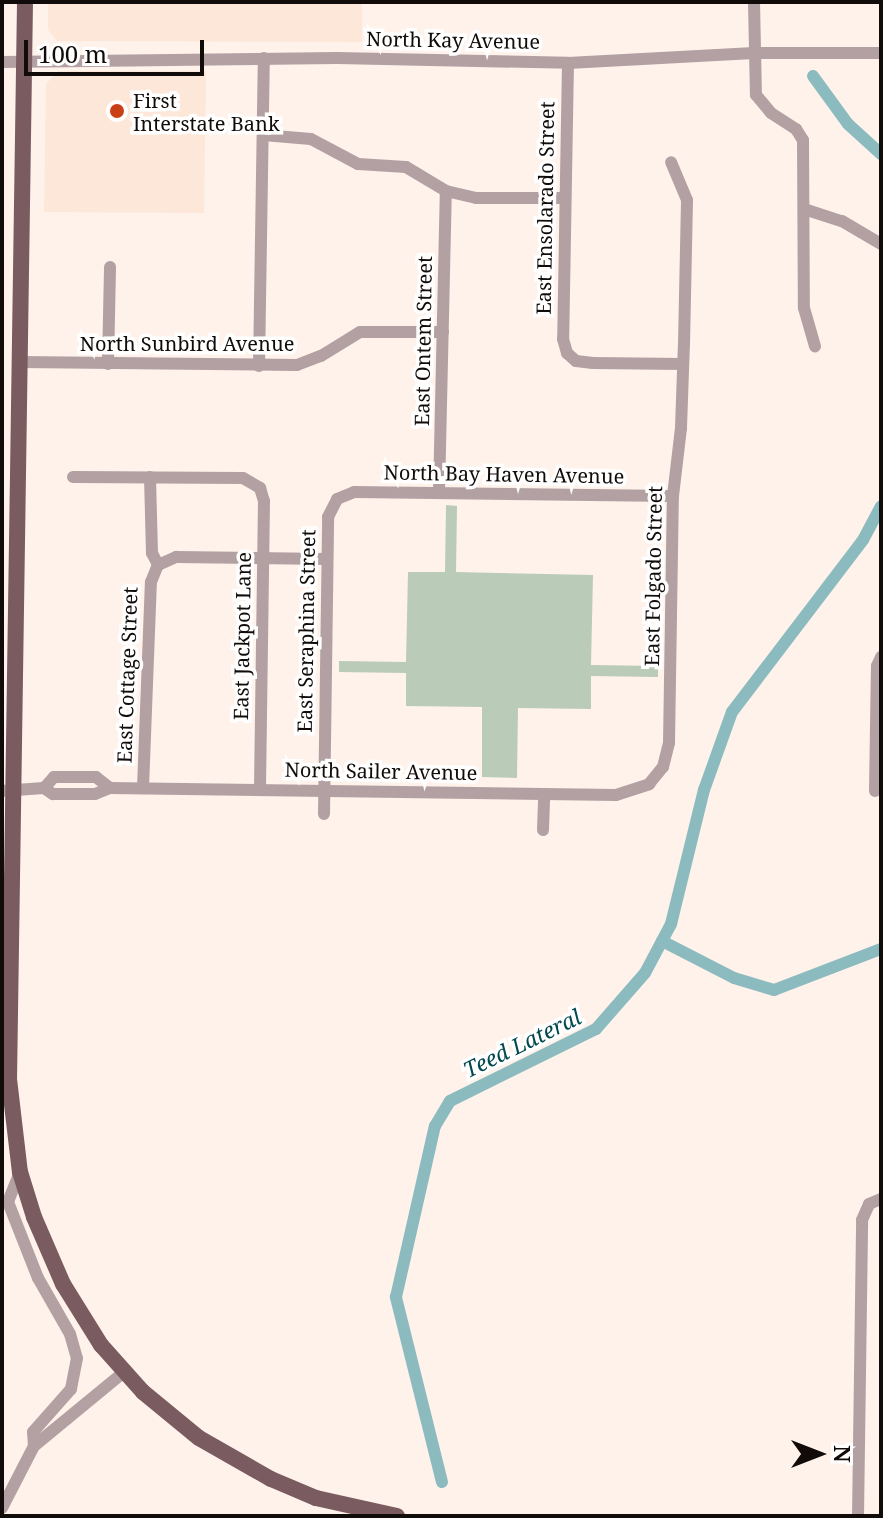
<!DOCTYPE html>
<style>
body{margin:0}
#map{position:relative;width:883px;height:1518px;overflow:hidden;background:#fef2eb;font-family:"Noto Serif",serif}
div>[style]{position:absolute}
.built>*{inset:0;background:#fde7d9}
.green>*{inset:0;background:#bacbb8}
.canal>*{height:12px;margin:-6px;padding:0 6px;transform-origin:6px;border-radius:6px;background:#8cbbbf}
.minor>*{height:12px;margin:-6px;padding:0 6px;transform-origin:6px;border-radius:6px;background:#b3a0a3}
.major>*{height:16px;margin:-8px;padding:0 8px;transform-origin:8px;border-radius:8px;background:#7a5b60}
.dots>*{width:22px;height:22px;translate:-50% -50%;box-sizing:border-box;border:4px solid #fff;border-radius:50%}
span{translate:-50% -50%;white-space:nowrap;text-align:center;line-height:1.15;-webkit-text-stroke:7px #fff;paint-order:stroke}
.street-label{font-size:20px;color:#110c0a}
.poi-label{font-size:20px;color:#110c0a}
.left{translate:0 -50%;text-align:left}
.water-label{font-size:22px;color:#00494f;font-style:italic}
.frame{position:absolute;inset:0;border:4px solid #110c0a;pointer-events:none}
.north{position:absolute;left:779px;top:1414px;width:80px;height:80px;-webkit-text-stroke:6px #fff;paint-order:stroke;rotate:90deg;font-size:22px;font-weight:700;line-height:32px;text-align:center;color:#110c0a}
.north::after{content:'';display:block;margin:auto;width:28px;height:36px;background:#110c0a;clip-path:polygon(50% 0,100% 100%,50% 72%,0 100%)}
.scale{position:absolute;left:24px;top:40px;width:180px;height:36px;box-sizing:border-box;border:4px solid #110c0a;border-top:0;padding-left:10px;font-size:24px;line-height:28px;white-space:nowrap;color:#110c0a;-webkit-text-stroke:6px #fff;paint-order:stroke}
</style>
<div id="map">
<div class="built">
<i style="clip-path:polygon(48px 2px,362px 2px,362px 42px,57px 41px,48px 30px)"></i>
<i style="clip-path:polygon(58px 71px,206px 71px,204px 213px,44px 212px,46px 84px)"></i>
</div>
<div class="green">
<i style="clip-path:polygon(446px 505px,457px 506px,456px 572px,593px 575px,591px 665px,658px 666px,658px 677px,591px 676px,591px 709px,518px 708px,517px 778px,482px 777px,482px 707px,406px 706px,406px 673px,339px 672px,339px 661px,406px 662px,408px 572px,445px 572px)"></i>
</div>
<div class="canal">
<i style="left:813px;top:76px;width:59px;rotate:53.9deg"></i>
<i style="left:848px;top:124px;width:45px;rotate:42.3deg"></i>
<i style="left:662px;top:941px;width:81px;rotate:27.2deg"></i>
<i style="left:734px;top:978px;width:42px;rotate:16.7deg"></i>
<i style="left:774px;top:990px;width:115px;rotate:-21deg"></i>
<i style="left:442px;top:1482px;width:191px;rotate:-104deg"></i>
<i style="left:396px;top:1297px;width:175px;rotate:-77.2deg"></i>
<i style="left:435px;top:1126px;width:29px;rotate:-59deg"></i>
<i style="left:450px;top:1101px;width:163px;rotate:-26.3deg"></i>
<i style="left:596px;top:1029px;width:74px;rotate:-48.8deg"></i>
<i style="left:645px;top:973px;width:55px;rotate:-62deg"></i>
<i style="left:671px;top:924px;width:138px;rotate:-76.2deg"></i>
<i style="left:704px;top:790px;width:83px;rotate:-70.3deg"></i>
<i style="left:732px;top:712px;width:216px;rotate:-52.7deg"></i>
<i style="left:863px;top:540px;width:38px;rotate:-62deg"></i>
</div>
<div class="minor">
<i style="left:754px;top:2px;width:93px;rotate:88.8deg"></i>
<i style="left:756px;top:95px;width:23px;rotate:50deg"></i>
<i style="left:771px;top:113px;width:30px;rotate:33deg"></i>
<i style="left:796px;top:129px;width:13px;rotate:58deg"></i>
<i style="left:803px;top:140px;width:168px;rotate:89.7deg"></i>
<i style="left:804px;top:308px;width:40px;rotate:74deg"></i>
<i style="left:2px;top:62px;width:335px;rotate:-0.7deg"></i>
<i style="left:337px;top:58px;width:231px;rotate:1.2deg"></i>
<i style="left:568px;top:63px;width:186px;rotate:-3.1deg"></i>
<i style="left:754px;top:53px;width:127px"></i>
<i style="left:568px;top:63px;width:276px;rotate:91deg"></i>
<i style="left:563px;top:339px;width:15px;rotate:74deg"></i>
<i style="left:567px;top:353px;width:12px;rotate:42deg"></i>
<i style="left:576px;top:361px;width:17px;rotate:7deg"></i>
<i style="left:593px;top:363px;width:90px;rotate:0.6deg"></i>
<i style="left:263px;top:135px;width:48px;rotate:4.8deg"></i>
<i style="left:311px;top:139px;width:53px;rotate:28deg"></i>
<i style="left:358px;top:164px;width:48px;rotate:3.6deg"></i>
<i style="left:406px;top:167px;width:47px;rotate:31deg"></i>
<i style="left:446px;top:191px;width:31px;rotate:13deg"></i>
<i style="left:476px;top:198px;width:89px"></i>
<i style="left:804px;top:209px;width:40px;rotate:18deg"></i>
<i style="left:842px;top:221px;width:45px;rotate:30.5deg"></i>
<i style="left:20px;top:362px;width:277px;rotate:0.6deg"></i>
<i style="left:297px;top:365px;width:26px;rotate:-21deg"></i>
<i style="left:321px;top:356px;width:46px;rotate:-31.6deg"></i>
<i style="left:360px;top:332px;width:83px"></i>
<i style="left:108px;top:364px;width:97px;rotate:-88.8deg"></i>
<i style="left:259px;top:366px;width:308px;rotate:-89.1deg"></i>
<i style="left:73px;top:477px;width:170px;rotate:0.3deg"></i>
<i style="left:243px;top:478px;width:20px;rotate:30deg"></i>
<i style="left:260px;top:488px;width:14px;rotate:73deg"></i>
<i style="left:264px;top:501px;width:288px;rotate:90.8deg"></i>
<i style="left:150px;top:477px;width:76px;rotate:88.5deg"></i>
<i style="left:152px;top:553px;width:13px;rotate:63deg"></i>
<i style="left:439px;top:493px;width:302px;rotate:-88.7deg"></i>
<i style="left:110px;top:788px;width:506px;rotate:0.79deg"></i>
<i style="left:616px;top:795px;width:35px;rotate:-18deg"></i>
<i style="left:649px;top:784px;width:22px;rotate:-51deg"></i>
<i style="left:663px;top:767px;width:25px;rotate:-76deg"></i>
<i style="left:669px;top:743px;width:247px;rotate:-89.1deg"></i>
<i style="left:673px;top:496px;width:68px;rotate:-83.3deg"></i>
<i style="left:681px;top:428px;width:84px;rotate:-88deg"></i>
<i style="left:684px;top:344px;width:144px;rotate:-88.8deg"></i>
<i style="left:687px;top:200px;width:41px;rotate:-112.8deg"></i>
<i style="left:143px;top:788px;width:206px;rotate:-87.8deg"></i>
<i style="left:151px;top:582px;width:18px;rotate:-68deg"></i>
<i style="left:158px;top:565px;width:20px;rotate:-24deg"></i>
<i style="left:176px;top:557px;width:151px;rotate:0.8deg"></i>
<i style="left:2px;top:791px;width:42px;rotate:-4.1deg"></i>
<i style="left:44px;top:788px;width:11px;rotate:34deg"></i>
<i style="left:53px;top:794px;width:42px"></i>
<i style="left:95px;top:794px;width:16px;rotate:-22deg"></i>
<i style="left:110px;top:788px;width:18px;rotate:-142deg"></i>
<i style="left:96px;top:777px;width:42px;rotate:180deg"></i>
<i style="left:54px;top:777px;width:15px;rotate:132deg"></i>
<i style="left:875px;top:791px;width:125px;rotate:-89.1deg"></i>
<i style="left:877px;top:666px;width:10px;rotate:-66deg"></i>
<i style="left:324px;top:814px;width:297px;rotate:-89.2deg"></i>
<i style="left:328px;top:517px;width:20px;rotate:-63deg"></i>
<i style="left:337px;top:499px;width:18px;rotate:-22deg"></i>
<i style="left:354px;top:492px;width:319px;rotate:0.7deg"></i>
<i style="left:543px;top:830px;width:36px;rotate:-88deg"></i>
<i style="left:20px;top:1172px;width:32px;rotate:112deg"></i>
<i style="left:8px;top:1202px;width:82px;rotate:68.5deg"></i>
<i style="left:38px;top:1278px;width:64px;rotate:60.3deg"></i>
<i style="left:70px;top:1334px;width:25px;rotate:74deg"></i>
<i style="left:77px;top:1358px;width:32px;rotate:101deg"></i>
<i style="left:71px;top:1389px;width:57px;rotate:131.5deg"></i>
<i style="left:33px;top:1432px;width:14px;rotate:86deg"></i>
<i style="left:2px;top:1508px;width:70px;rotate:-62.7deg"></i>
<i style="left:34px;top:1446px;width:117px;rotate:-39.4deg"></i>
<i style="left:858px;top:1516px;width:296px;rotate:-89.2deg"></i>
<i style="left:862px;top:1220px;width:17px;rotate:-66deg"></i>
<i style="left:869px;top:1204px;width:13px;rotate:-23deg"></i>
</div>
<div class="major">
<i style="left:25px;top:2px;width:1077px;rotate:90.85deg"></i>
<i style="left:9px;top:1079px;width:94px;rotate:83.3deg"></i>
<i style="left:20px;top:1172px;width:47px;rotate:72.7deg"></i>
<i style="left:34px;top:1217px;width:73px;rotate:66.6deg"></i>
<i style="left:63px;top:1284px;width:72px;rotate:58.1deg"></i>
<i style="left:101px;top:1345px;width:63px;rotate:48.2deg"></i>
<i style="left:143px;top:1392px;width:72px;rotate:39.4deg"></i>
<i style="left:199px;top:1438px;width:83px;rotate:29.7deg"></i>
<i style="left:271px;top:1479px;width:49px;rotate:22.9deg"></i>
<i style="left:316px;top:1498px;width:83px;rotate:12.5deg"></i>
</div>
<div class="dots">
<i style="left:117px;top:111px;background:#c94016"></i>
</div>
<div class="street-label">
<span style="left:453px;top:40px;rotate:1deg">North Kay Avenue</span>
<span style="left:545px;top:208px;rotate:-89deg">East Ensolarado Street</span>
<span style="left:423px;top:341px;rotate:-89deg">East Ontem Street</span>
<span style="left:187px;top:343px">North Sunbird Avenue</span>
<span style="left:504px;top:474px;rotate:1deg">North Bay Haven Avenue</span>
<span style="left:653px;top:576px;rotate:-89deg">East Folgado Street</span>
<span style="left:306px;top:631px;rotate:-89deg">East Seraphina Street</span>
<span style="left:242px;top:636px;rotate:-89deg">East Jackpot Lane</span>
<span style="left:127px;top:675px;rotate:-88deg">East Cottage Street</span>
<span style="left:381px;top:771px;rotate:1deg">North Sailer Avenue</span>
</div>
<div class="poi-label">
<span class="left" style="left:133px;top:112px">First<br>Interstate Bank</span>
</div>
<div class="water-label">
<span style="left:522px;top:1043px;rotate:-26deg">Teed Lateral</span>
</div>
<div class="frame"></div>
<div class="north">N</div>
<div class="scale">100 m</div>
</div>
